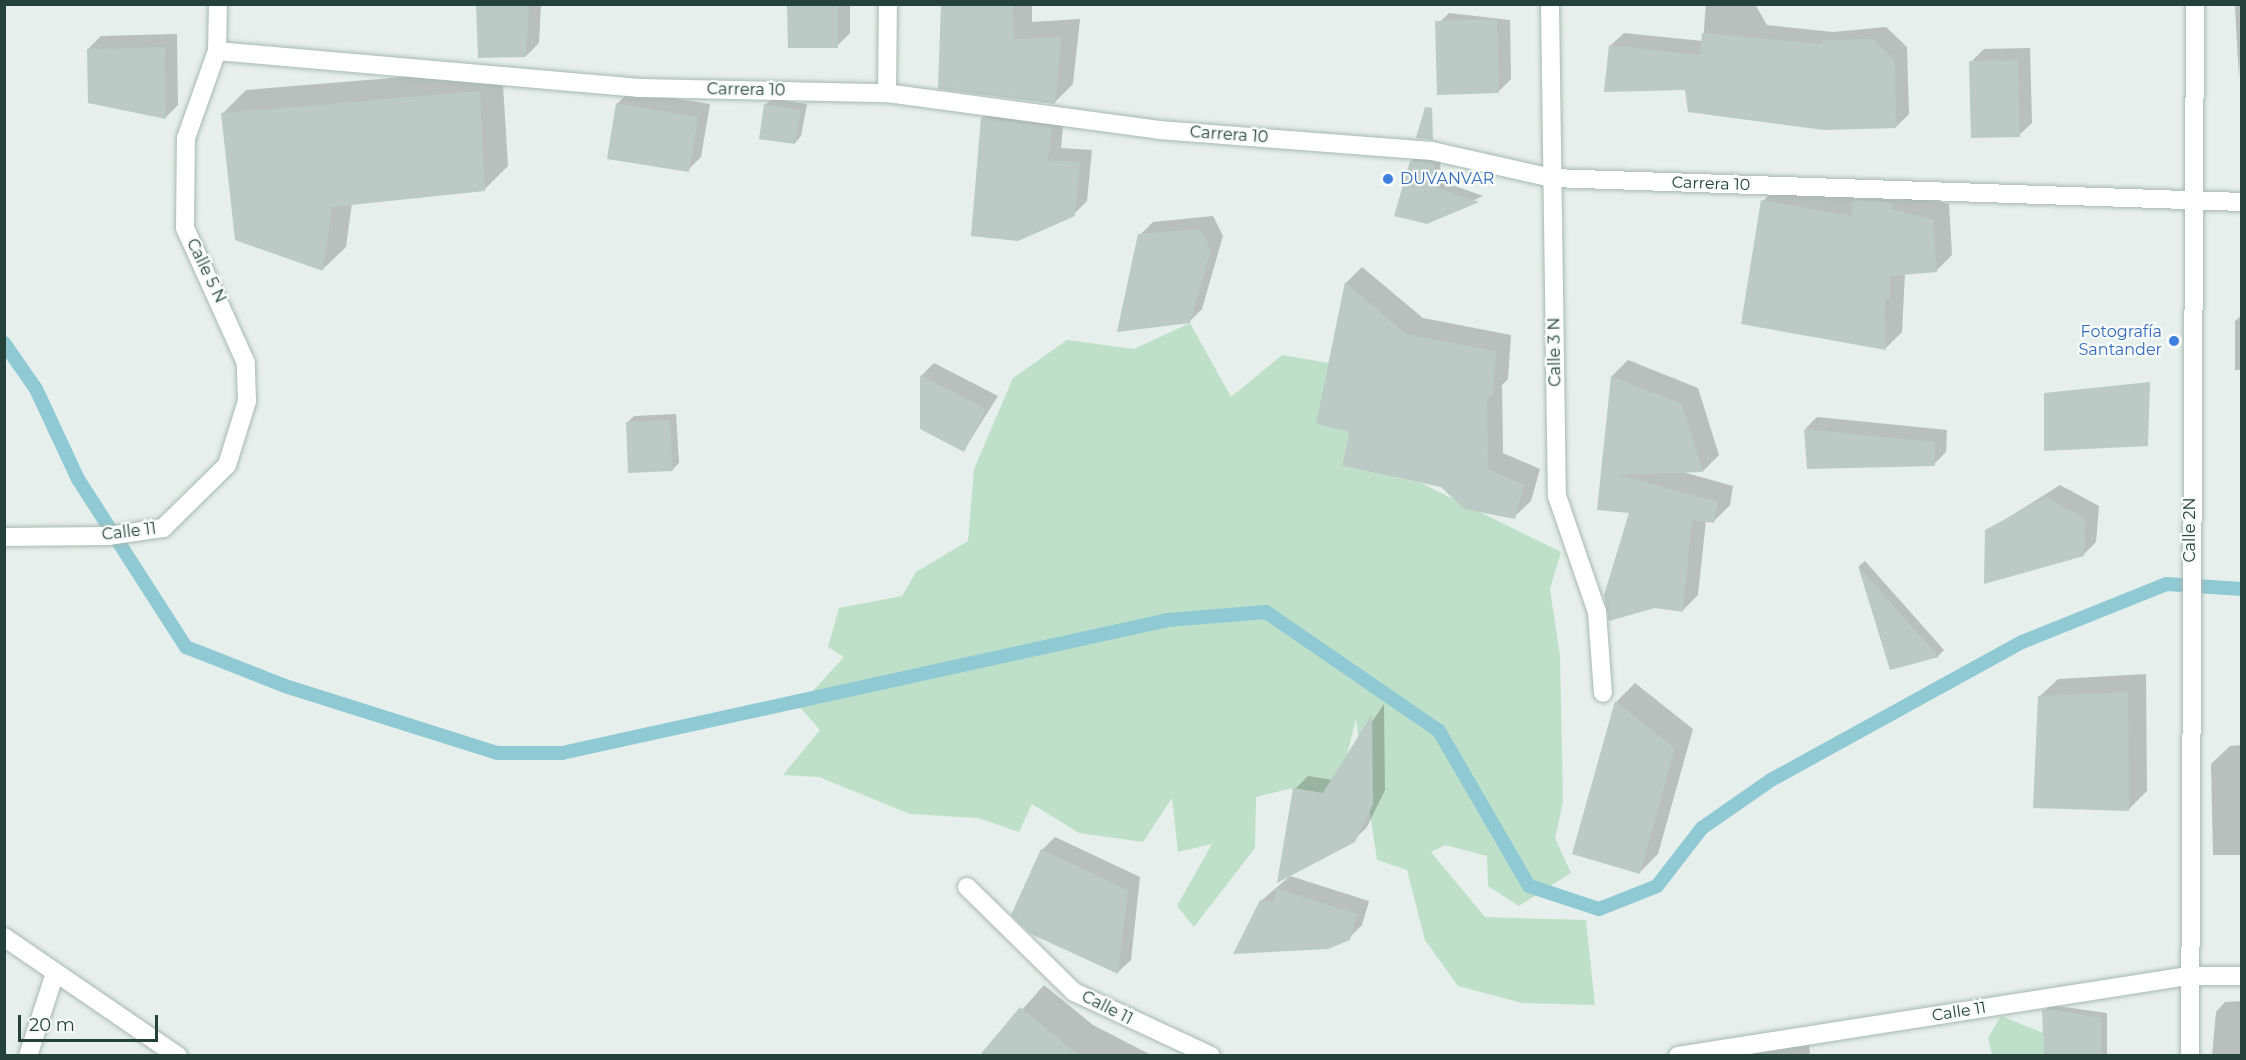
<!DOCTYPE html>
<meta charset="utf-8">
<style>
body{margin:0}
#map{position:relative;width:2246px;height:1060px;overflow:hidden;background:#e6efeb;font-family:Montserrat,sans-serif}
div>[style]{position:absolute}
.green>*{inset:0;background:#bfe0c8}
.shadow>*{inset:0;background:#0003}
.stream>*{height:14px;margin:-7px;padding:0 7px;transform-origin:7px;border-radius:7px;background:#8ec9d4}
.building>*{inset:0;background:#bbcac4}
.roads{filter:drop-shadow(0 0 2px #a8b8b2) drop-shadow(0 0 2px #a8b8b2)}
.minor>*{height:18px;margin:-9px;padding:0 9px;transform-origin:9px;border-radius:9px;background:#fff}
.tertiary>*{height:18px;margin:-9px;padding:0 9px;transform-origin:9px;border-radius:9px;background:#fff}
.dots>*{width:16px;height:16px;translate:-50% -50%;box-sizing:border-box;border:3px solid #f7fbf9;border-radius:50%}
span{translate:-50% -50%;white-space:nowrap;text-align:center;line-height:1.15;-webkit-text-stroke:4.5px #f7fbf9;paint-order:stroke}
.street-label{font-size:16px;color:#24423a}
.shop-label{font-size:16px;color:#366cbe}
.left{translate:0 -50%;text-align:left}
.right{translate:-100% -50%;text-align:right}
.frame{position:absolute;inset:0;border:6px solid #24423a;pointer-events:none}
.scale{position:absolute;left:18px;top:1015px;width:140px;height:27px;box-sizing:border-box;border:3px solid #24423a;border-top:0;padding-left:8px;font-size:18px;line-height:21px;white-space:nowrap;color:#24423a;-webkit-text-stroke:4px #f7fbf9;paint-order:stroke}
</style>
<div id="map">
<div class="green">
<i style="clip-path:polygon(1190px 323px,1231px 397px,1282px 355px,1329px 363px,1317px 424px,1349px 432px,1342px 466px,1421px 483px,1561px 552px,1550px 589px,1560px 656px,1563px 802px,1555px 838px,1571px 873px,1519px 906px,1488px 886px,1487px 856px,1445px 845px,1431px 852px,1485px 917px,1586px 920px,1595px 1005px,1522px 1003px,1458px 986px,1425px 940px,1407px 870px,1377px 860px,1356px 719px,1347px 755px,1323px 793px,1293px 788px,1256px 797px,1255px 848px,1194px 927px,1177px 906px,1212px 844px,1178px 852px,1172px 798px,1143px 842px,1079px 833px,1032px 804px,1019px 832px,978px 818px,910px 814px,819px 777px,783px 775px,820px 730px,799px 706px,844px 657px,828px 647px,839px 608px,902px 596px,916px 572px,968px 541px,974px 469px,1013px 378px,1067px 340px,1134px 349px)"></i>
<i style="clip-path:polygon(2001px 1016px,2043px 1033px,2044px 1055px,1992px 1055px,1988px 1038px)"></i>
</div>
<div class="shadow">
<i style="clip-path:polygon(478px 4px,541px 4px,539px 43px,526px 56px)"></i>
<i style="clip-path:polygon(789px 4px,850px 4px,850px 33px,837px 46px)"></i>
<i style="clip-path:polygon(943px 4px,1032px 4px,1032px 22px,1080px 19px,1073px 84px,1054px 103px)"></i>
<i style="clip-path:polygon(1706px 4px,1755px 4px,1767px 25px,1833px 32px,1886px 27px,1907px 47px,1909px 114px,1896px 127px,1687px 89px,1611px 45px,1624px 33px,1703px 41px)"></i>
<i style="clip-path:polygon(2237px 4px,2242px 4px,2239px 79px,2235px 7px)"></i>
<i style="clip-path:polygon(1449px 13px,1510px 20px,1511px 79px,1498px 92px,1436px 26px)"></i>
<i style="clip-path:polygon(177px 34px,178px 105px,166px 117px,88px 49px,101px 36px)"></i>
<i style="clip-path:polygon(2030px 48px,2032px 123px,2019px 135px,1971px 62px,1984px 49px)"></i>
<i style="clip-path:polygon(502px 69px,508px 166px,485px 189px,352px 203px,346px 247px,323px 269px,223px 113px,246px 90px)"></i>
<i style="clip-path:polygon(630px 91px,710px 104px,701px 157px,688px 170px,617px 104px)"></i>
<i style="clip-path:polygon(772px 99px,807px 104px,801px 136px,795px 143px,765px 105px)"></i>
<i style="clip-path:polygon(995px 105px,1064px 114px,1061px 148px,1092px 150px,1087px 201px,1074px 214px,983px 118px)"></i>
<i style="clip-path:polygon(1417px 155px,1440px 157px,1441px 181px,1483px 196px,1427px 222px,1411px 161px)"></i>
<i style="clip-path:polygon(1870px 184px,1949px 204px,1952px 255px,1936px 271px,1905px 273px,1902px 332px,1886px 348px,1763px 201px,1779px 185px,1856px 199px)"></i>
<i style="clip-path:polygon(1213px 216px,1223px 236px,1202px 309px,1189px 322px,1140px 235px,1153px 222px)"></i>
<i style="clip-path:polygon(1362px 267px,1423px 318px,1511px 335px,1508px 379px,1502px 385px,1503px 453px,1540px 469px,1531px 501px,1514px 517px,1442px 486px,1351px 431px,1318px 423px,1346px 283px)"></i>
<i style="clip-path:polygon(2242px 315px,2242px 370px,2235px 370px,2235px 321px)"></i>
<i style="clip-path:polygon(1628px 360px,1698px 388px,1719px 455px,1703px 471px,1683px 472px,1733px 486px,1730px 505px,1714px 521px,1706px 520px,1698px 595px,1682px 611px,1631px 512px,1599px 509px,1612px 376px)"></i>
<i style="clip-path:polygon(934px 363px,998px 396px,964px 450px,921px 428px,922px 375px)"></i>
<i style="clip-path:polygon(676px 414px,679px 463px,672px 470px,628px 422px,634px 416px)"></i>
<i style="clip-path:polygon(1817px 417px,1947px 430px,1946px 452px,1934px 464px,1805px 429px)"></i>
<i style="clip-path:polygon(2060px 485px,2099px 506px,2096px 542px,2083px 555px,1987px 531px)"></i>
<i style="clip-path:polygon(1865px 561px,1944px 650px,1938px 656px,1891px 668px,1859px 566px)"></i>
<i style="clip-path:polygon(2146px 674px,2147px 791px,2129px 809px,2039px 697px,2058px 679px)"></i>
<i style="clip-path:polygon(1635px 683px,1693px 729px,1658px 854px,1639px 873px,1574px 853px,1617px 701px)"></i>
<i style="clip-path:polygon(1384px 704px,1385px 790px,1367px 827px,1354px 840px,1295px 789px,1308px 776px,1333px 780px)"></i>
<i style="clip-path:polygon(2242px 745px,2242px 855px,2213px 855px,2211px 764px,2230px 746px)"></i>
<i style="clip-path:polygon(1055px 837px,1140px 877px,1131px 960px,1118px 972px,1042px 850px)"></i>
<i style="clip-path:polygon(1290px 876px,1369px 901px,1362px 925px,1349px 938px,1261px 901px)"></i>
<i style="clip-path:polygon(1044px 985px,1093px 1025px,1153px 1056px,981px 1056px)"></i>
<i style="clip-path:polygon(2242px 1001px,2242px 1056px,2212px 1056px,2216px 1012px,2225px 1002px)"></i>
<i style="clip-path:polygon(2050px 1005px,2107px 1013px,2107px 1056px,2045px 1056px,2044px 1011px)"></i>
<i style="clip-path:polygon(1809px 1042px,1810px 1056px,1725px 1056px)"></i>
</div>
<div class="stream">
<i style="left:4px;top:343px;width:56px;rotate:55.2deg"></i>
<i style="left:36px;top:389px;width:99px;rotate:65deg"></i>
<i style="left:78px;top:479px;width:200px;rotate:57.3deg"></i>
<i style="left:186px;top:647px;width:106px;rotate:21.5deg"></i>
<i style="left:285px;top:686px;width:223px;rotate:17.5deg"></i>
<i style="left:498px;top:753px;width:64px"></i>
<i style="left:562px;top:753px;width:620px;rotate:-12.38deg"></i>
<i style="left:1168px;top:620px;width:98px;rotate:-4.7deg"></i>
<i style="left:1266px;top:612px;width:210px;rotate:34.5deg"></i>
<i style="left:1439px;top:731px;width:179px;rotate:59.9deg"></i>
<i style="left:1529px;top:886px;width:74px;rotate:18.2deg"></i>
<i style="left:1599px;top:909px;width:62px;rotate:-21.6deg"></i>
<i style="left:1657px;top:886px;width:73px;rotate:-52.2deg"></i>
<i style="left:1702px;top:828px;width:84px;rotate:-34.8deg"></i>
<i style="left:1771px;top:780px;width:286px;rotate:-28.8deg"></i>
<i style="left:2022px;top:642px;width:155px;rotate:-21.9deg"></i>
<i style="left:2166px;top:584px;width:76px;rotate:3.8deg"></i>
</div>
<div class="building">
<i style="clip-path:polygon(476px 4px,529px 4px,526px 57px,478px 58px)"></i>
<i style="clip-path:polygon(787px 4px,838px 4px,838px 48px,788px 48px)"></i>
<i style="clip-path:polygon(941px 4px,1013px 4px,1014px 39px,1062px 37px,1055px 104px,938px 89px)"></i>
<i style="clip-path:polygon(1497px 19px,1499px 93px,1437px 95px,1435px 21px)"></i>
<i style="clip-path:polygon(1702px 33px,1823px 44px,1823px 40px,1873px 39px,1895px 60px,1896px 128px,1824px 130px,1688px 112px,1685px 90px,1604px 92px,1609px 45px,1700px 55px)"></i>
<i style="clip-path:polygon(165px 47px,166px 119px,88px 103px,87px 49px)"></i>
<i style="clip-path:polygon(2018px 60px,2020px 137px,1971px 138px,1969px 61px)"></i>
<i style="clip-path:polygon(480px 91px,485px 191px,332px 207px,323px 271px,235px 240px,221px 113px)"></i>
<i style="clip-path:polygon(616px 103px,698px 117px,689px 172px,607px 159px)"></i>
<i style="clip-path:polygon(764px 104px,801px 110px,795px 144px,759px 139px)"></i>
<i style="clip-path:polygon(1425px 107px,1432px 108px,1433px 140px,1416px 138px)"></i>
<i style="clip-path:polygon(981px 117px,1052px 127px,1048px 160px,1080px 162px,1075px 216px,1018px 241px,971px 236px)"></i>
<i style="clip-path:polygon(1410px 161px,1434px 163px,1435px 187px,1479px 202px,1427px 224px,1394px 216px)"></i>
<i style="clip-path:polygon(1761px 200px,1851px 216px,1853px 200px,1867px 200px,1892px 203px,1892px 209px,1933px 220px,1937px 272px,1890px 276px,1890px 299px,1885px 298px,1886px 350px,1741px 324px)"></i>
<i style="clip-path:polygon(1200px 229px,1211px 250px,1190px 323px,1117px 332px,1138px 234px)"></i>
<i style="clip-path:polygon(1345px 282px,1406px 334px,1496px 351px,1493px 396px,1487px 397px,1488px 469px,1524px 485px,1515px 519px,1464px 509px,1441px 487px,1342px 466px,1349px 432px,1316px 424px)"></i>
<i style="clip-path:polygon(920px 375px,986px 409px,964px 452px,920px 429px)"></i>
<i style="clip-path:polygon(1611px 376px,1682px 404px,1703px 472px,1620px 475px,1718px 502px,1714px 523px,1692px 520px,1683px 612px,1655px 608px,1609px 621px,1604px 595px,1629px 513px,1597px 510px)"></i>
<i style="clip-path:polygon(2150px 382px,2148px 446px,2044px 451px,2044px 393px)"></i>
<i style="clip-path:polygon(670px 420px,673px 471px,628px 473px,626px 422px)"></i>
<i style="clip-path:polygon(1804px 429px,1935px 442px,1935px 466px,1807px 469px)"></i>
<i style="clip-path:polygon(2046px 497px,2086px 519px,2084px 556px,1984px 584px,1985px 530px)"></i>
<i style="clip-path:polygon(1858px 566px,1939px 657px,1890px 670px)"></i>
<i style="clip-path:polygon(2128px 692px,2129px 811px,2033px 808px,2038px 696px)"></i>
<i style="clip-path:polygon(1615px 701px,1675px 748px,1640px 874px,1572px 854px)"></i>
<i style="clip-path:polygon(1372px 714px,1373px 804px,1355px 842px,1277px 883px,1293px 788px,1323px 793px)"></i>
<i style="clip-path:polygon(1041px 849px,1128px 890px,1118px 974px,1031px 934px,1011px 915px)"></i>
<i style="clip-path:polygon(1276px 888px,1357px 914px,1350px 940px,1328px 949px,1233px 954px,1260px 900px,1274px 902px)"></i>
<i style="clip-path:polygon(1020px 1007px,1080px 1056px,979px 1056px)"></i>
<i style="clip-path:polygon(2052px 1009px,2101px 1018px,2101px 1056px,2044px 1056px,2042px 1010px)"></i>
</div>
<div class="roads">
<div class="minor">
<i style="left:1550px;top:4px;width:492px;rotate:89.2deg"></i>
<i style="left:1557px;top:496px;width:123px;rotate:71deg"></i>
<i style="left:1597px;top:612px;width:81px;rotate:85.8deg"></i>
<i style="left:217px;top:51px;width:424px;rotate:5deg"></i>
<i style="left:639px;top:88px;width:248px;rotate:1.2deg"></i>
<i style="left:887px;top:93px;width:275px;rotate:7.7deg"></i>
<i style="left:1159px;top:130px;width:274px;rotate:4.4deg"></i>
<i style="left:1432px;top:151px;width:123px;rotate:12.7deg"></i>
<i style="left:1552px;top:178px;width:690px;rotate:1.99deg"></i>
<i style="left:887px;top:93px;width:89px;rotate:-89.4deg"></i>
<i style="left:967px;top:887px;width:150px;rotate:44.5deg"></i>
<i style="left:1074px;top:992px;width:151px;rotate:25deg"></i>
<i style="left:4px;top:937px;width:211px;rotate:34.4deg"></i>
<i style="left:28px;top:1056px;width:87px;rotate:-72deg"></i>
<i style="left:1678px;top:1056px;width:515px;rotate:-8.93deg"></i>
<i style="left:2187px;top:976px;width:55px"></i>
<i style="left:2190px;top:1056px;width:1052px;rotate:-89.73deg"></i>
</div>
<div class="tertiary">
<i style="left:4px;top:537px;width:104px;rotate:-0.6deg"></i>
<i style="left:108px;top:536px;width:56px;rotate:-8.3deg"></i>
<i style="left:163px;top:528px;width:90px;rotate:-44.5deg"></i>
<i style="left:227px;top:465px;width:67px;rotate:-72.6deg"></i>
<i style="left:247px;top:401px;width:38px;rotate:-92deg"></i>
<i style="left:246px;top:363px;width:148px;rotate:-114.3deg"></i>
<i style="left:185px;top:228px;width:90px;rotate:-89.4deg"></i>
<i style="left:186px;top:138px;width:92px;rotate:-70.4deg"></i>
<i style="left:217px;top:51px;width:47px;rotate:-88.8deg"></i>
</div>
</div>
<div class="dots">
<i style="left:1388px;top:179px;background:#3f7fe0"></i>
<i style="left:2174px;top:341px;background:#3f7fe0"></i>
</div>
<div class="street-label">
<span style="left:746px;top:90px;rotate:1deg">Carrera 10</span>
<span style="left:1229px;top:135px;rotate:4deg">Carrera 10</span>
<span style="left:1711px;top:184px;rotate:2deg">Carrera 10</span>
<span style="left:206px;top:271px;rotate:64deg">Calle 5 N</span>
<span style="left:1555px;top:352px;rotate:-91deg">Calle 3 N</span>
<span style="left:2190px;top:530px;rotate:-90deg">Calle 2N</span>
<span style="left:129px;top:532px;rotate:-7deg">Calle 11</span>
<span style="left:1107px;top:1008px;rotate:27deg">Calle 11</span>
<span style="left:1959px;top:1012px;rotate:-9deg">Calle 11</span>
</div>
<div class="shop-label">
<span class="left" style="left:1400px;top:179px">DUVANVAR</span>
<span class="right" style="left:2162px;top:341px">Fotografía<br>Santander</span>
</div>
<div class="frame"></div>
<div class="scale">20 m</div>
</div>
